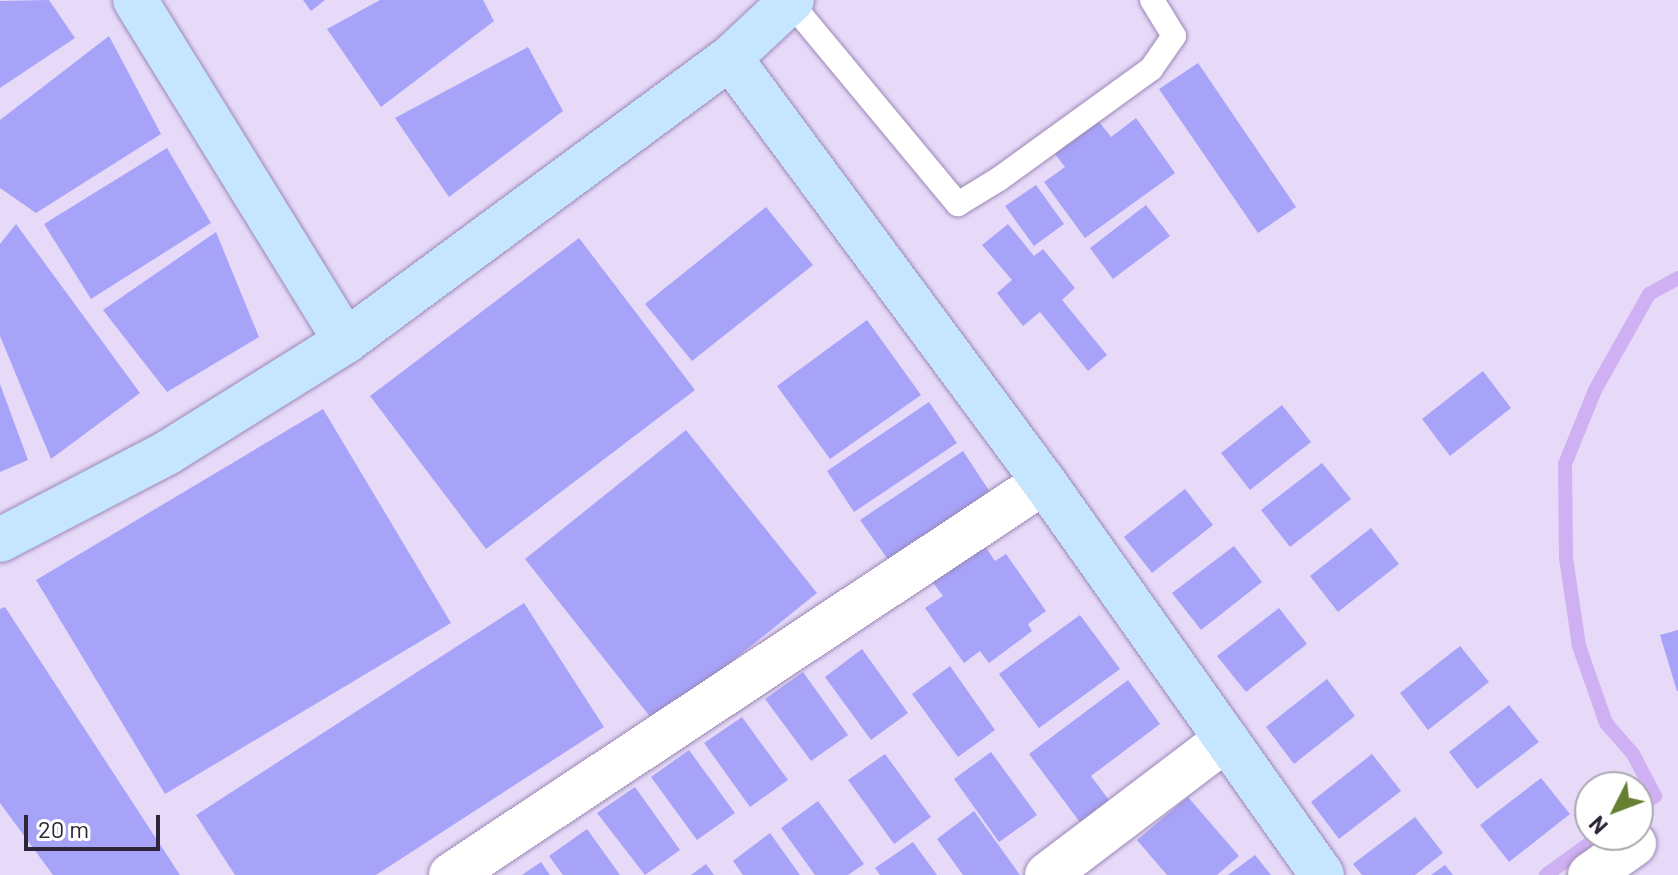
<!DOCTYPE html>
<style>
body{margin:0}
#map{position:relative;width:1678px;height:875px;overflow:hidden;background:#e7daf9;font-family:Barlow,sans-serif}
div>[style]{position:absolute}
.stream>*{height:14px;margin:-7px;padding:0 7px;transform-origin:7px;border-radius:7px;background:#ceb0f3}
.building>*{inset:0;background:#a6a3f9}
.roads{filter:drop-shadow(0 0 2px #9c88b6) drop-shadow(0 0 2px #9c88b6)}
.lane>*{height:24px;margin:-12px;padding:0 12px;transform-origin:12px;border-radius:12px;background:#fff}
.street>*{height:44px;margin:-22px;padding:0 22px;transform-origin:22px;border-radius:22px;background:#fff}
.secondary>*{height:44px;margin:-22px;padding:0 22px;transform-origin:22px;border-radius:22px;background:#c5e6fe}
span{translate:-50% -50%;white-space:nowrap;text-align:center;line-height:1.15;-webkit-text-stroke:8px #fff;paint-order:stroke}
.north{position:absolute;left:1574px;top:771px;width:80px;height:80px;box-sizing:border-box;background:#fff;border:2px solid #aba8af;border-radius:50%;rotate:228deg;font-size:22px;font-weight:700;line-height:32px;text-align:center;color:#2e2538}
.north::after{content:'';display:block;margin:auto;width:28px;height:36px;background:#667f31;clip-path:polygon(50% 0,100% 100%,50% 72%,0 100%)}
.scale{position:absolute;left:24px;top:815px;width:136px;height:36px;box-sizing:border-box;border:4px solid #2e2538;border-top:0;padding-left:10px;font-size:24px;line-height:28px;white-space:nowrap;color:#2e2538;-webkit-text-stroke:6px #fff;paint-order:stroke}
</style>
<div id="map">
<div class="stream">
<i style="left:1638px;top:808px;width:21px;rotate:-35deg"></i>
<i style="left:1655px;top:796px;width:47px;rotate:-117.6deg"></i>
<i style="left:1633px;top:754px;width:41px;rotate:-131.1deg"></i>
<i style="left:1606px;top:723px;width:82px;rotate:-109.3deg"></i>
<i style="left:1579px;top:646px;width:89px;rotate:-98.4deg"></i>
<i style="left:1566px;top:558px;width:94px;rotate:-90.6deg"></i>
<i style="left:1565px;top:464px;width:80px;rotate:-67.9deg"></i>
<i style="left:1595px;top:390px;width:110px;rotate:-60.6deg"></i>
<i style="left:1649px;top:294px;width:33px;rotate:-29deg"></i>
<i style="left:1546px;top:875px;width:68px;rotate:-36deg"></i>
</div>
<div class="building">
<i style="clip-path:polygon(49px 0,75px 38px,0 88px,0 1px)"></i>
<i style="clip-path:polygon(303px 0,325px 0,311px 11px)"></i>
<i style="clip-path:polygon(380px 0,483px 0,494px 21px,381px 107px,327px 29px)"></i>
<i style="clip-path:polygon(109px 36px,161px 134px,36px 213px,0 188px,0 120px)"></i>
<i style="clip-path:polygon(528px 47px,563px 111px,449px 197px,395px 118px)"></i>
<i style="clip-path:polygon(1198px 63px,1296px 207px,1258px 233px,1159px 89px)"></i>
<i style="clip-path:polygon(1096px 118px,1111px 137px,1136px 118px,1175px 173px,1085px 238px,1044px 182px,1065px 167px,1052px 150px)"></i>
<i style="clip-path:polygon(167px 148px,211px 223px,91px 299px,44px 224px)"></i>
<i style="clip-path:polygon(1036px 185px,1064px 224px,1034px 246px,1005px 206px)"></i>
<i style="clip-path:polygon(1146px 205px,1170px 236px,1113px 279px,1090px 248px)"></i>
<i style="clip-path:polygon(766px 207px,813px 265px,692px 361px,645px 304px)"></i>
<i style="clip-path:polygon(16px 224px,140px 393px,51px 459px,0 336px,0 244px)"></i>
<i style="clip-path:polygon(1008px 224px,1034px 256px,1043px 249px,1075px 288px,1062px 300px,1107px 355px,1088px 371px,1040px 312px,1023px 326px,997px 293px,1012px 280px,982px 245px)"></i>
<i style="clip-path:polygon(216px 232px,259px 337px,167px 392px,103px 310px)"></i>
<i style="clip-path:polygon(579px 238px,695px 390px,486px 549px,370px 396px)"></i>
<i style="clip-path:polygon(867px 320px,921px 395px,830px 459px,777px 386px)"></i>
<i style="clip-path:polygon(1483px 371px,1511px 408px,1450px 456px,1422px 419px)"></i>
<i style="clip-path:polygon(0 384px,28px 460px,0 472px)"></i>
<i style="clip-path:polygon(929px 402px,957px 443px,854px 512px,827px 471px)"></i>
<i style="clip-path:polygon(1282px 405px,1311px 442px,1250px 490px,1221px 453px)"></i>
<i style="clip-path:polygon(323px 409px,451px 623px,165px 794px,36px 580px)"></i>
<i style="clip-path:polygon(686px 430px,817px 593px,655px 723px,525px 559px)"></i>
<i style="clip-path:polygon(963px 451px,990px 492px,889px 561px,860px 520px)"></i>
<i style="clip-path:polygon(1322px 463px,1351px 499px,1290px 547px,1261px 510px)"></i>
<i style="clip-path:polygon(1185px 489px,1213px 525px,1152px 573px,1124px 537px)"></i>
<i style="clip-path:polygon(1371px 528px,1399px 564px,1338px 612px,1310px 576px)"></i>
<i style="clip-path:polygon(983px 543px,995px 561px,1006px 554px,1046px 611px,1028px 624px,1032px 631px,989px 663px,980px 651px,964px 663px,925px 608px,943px 596px,931px 580px)"></i>
<i style="clip-path:polygon(1234px 546px,1262px 582px,1201px 630px,1172px 593px)"></i>
<i style="clip-path:polygon(524px 603px,604px 727px,376px 875px,235px 875px,196px 815px)"></i>
<i style="clip-path:polygon(5px 607px,180px 875px,53px 875px,0 803px,0 609px)"></i>
<i style="clip-path:polygon(1279px 608px,1307px 644px,1246px 692px,1217px 656px)"></i>
<i style="clip-path:polygon(1080px 615px,1120px 669px,1039px 728px,999px 674px)"></i>
<i style="clip-path:polygon(1678px 630px,1678px 691px,1677px 691px,1660px 635px)"></i>
<i style="clip-path:polygon(1460px 646px,1489px 682px,1428px 730px,1400px 693px)"></i>
<i style="clip-path:polygon(862px 649px,908px 713px,871px 740px,825px 677px)"></i>
<i style="clip-path:polygon(950px 666px,995px 730px,958px 757px,912px 694px)"></i>
<i style="clip-path:polygon(803px 672px,848px 735px,811px 761px,765px 699px)"></i>
<i style="clip-path:polygon(1327px 679px,1355px 716px,1294px 764px,1266px 727px)"></i>
<i style="clip-path:polygon(1128px 680px,1160px 724px,1091px 776px,1114px 807px,1085px 829px,1029px 754px)"></i>
<i style="clip-path:polygon(1509px 705px,1539px 742px,1477px 789px,1449px 752px)"></i>
<i style="clip-path:polygon(742px 717px,788px 780px,750px 807px,704px 743px)"></i>
<i style="clip-path:polygon(689px 750px,735px 813px,697px 840px,651px 777px)"></i>
<i style="clip-path:polygon(991px 752px,1037px 815px,999px 842px,954px 779px)"></i>
<i style="clip-path:polygon(885px 754px,931px 817px,894px 844px,848px 780px)"></i>
<i style="clip-path:polygon(1372px 754px,1401px 791px,1339px 839px,1311px 802px)"></i>
<i style="clip-path:polygon(1541px 778px,1570px 814px,1509px 862px,1480px 825px)"></i>
<i style="clip-path:polygon(635px 787px,680px 850px,645px 875px,597px 813px)"></i>
<i style="clip-path:polygon(1188px 797px,1239px 856px,1217px 875px,1167px 875px,1137px 840px)"></i>
<i style="clip-path:polygon(818px 801px,864px 864px,848px 875px,815px 875px,781px 828px)"></i>
<i style="clip-path:polygon(974px 811px,1020px 875px,963px 875px,937px 839px)"></i>
<i style="clip-path:polygon(1415px 817px,1443px 853px,1415px 875px,1362px 875px,1353px 864px)"></i>
<i style="clip-path:polygon(587px 829px,620px 875px,563px 875px,549px 856px)"></i>
<i style="clip-path:polygon(770px 833px,800px 875px,743px 875px,733px 861px)"></i>
<i style="clip-path:polygon(913px 842px,937px 875px,880px 875px,875px 868px)"></i>
<i style="clip-path:polygon(1255px 855px,1271px 875px,1228px 875px)"></i>
<i style="clip-path:polygon(541px 862px,550px 875px,522px 875px)"></i>
<i style="clip-path:polygon(706px 864px,714px 875px,691px 875px)"></i>
<i style="clip-path:polygon(1445px 865px,1453px 875px,1431px 875px)"></i>
</div>
<div class="roads">
<div class="lane">
<i style="left:790px;top:2px;width:263px;rotate:50.3deg"></i>
<i style="left:958px;top:204px;width:48px;rotate:-31.4deg"></i>
<i style="left:999px;top:179px;width:188px;rotate:-35.9deg"></i>
<i style="left:1151px;top:69px;width:40px;rotate:-55.1deg"></i>
<i style="left:1174px;top:36px;width:42px;rotate:-121.4deg"></i>
</div>
<div class="street">
<i style="left:451px;top:875px;width:711px;rotate:-33.53deg"></i>
<i style="left:1047px;top:875px;width:225px;rotate:-37.2deg"></i>
<i style="left:1590px;top:875px;width:54px;rotate:-35.2deg"></i>
</div>
<div class="secondary">
<i style="left:135px;top:0;width:401px;rotate:58.3deg"></i>
<i style="left:730px;top:58px;width:528px;rotate:53.48deg"></i>
<i style="left:1044px;top:482px;width:481px;rotate:54.7deg"></i>
<i style="left:0;top:540px;width:188px;rotate:-27.5deg"></i>
<i style="left:167px;top:453px;width:211px;rotate:-32deg"></i>
<i style="left:346px;top:341px;width:477px;rotate:-36.4deg"></i>
<i style="left:730px;top:58px;width:85px;rotate:-43.1deg"></i>
</div>
</div>
<div class="north">N</div>
<div class="scale">20 m</div>
</div>
